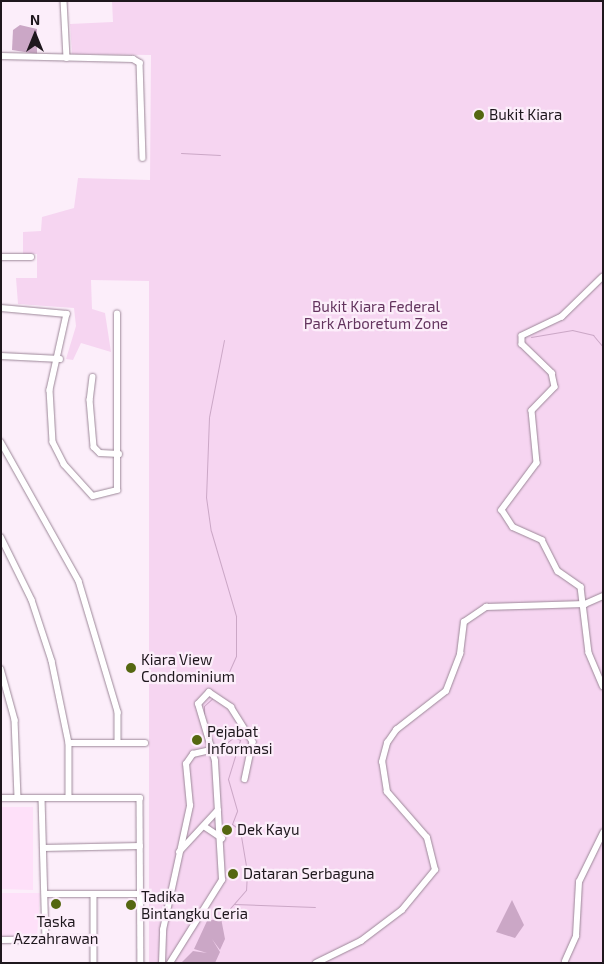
<!DOCTYPE html>
<style>
body{margin:0}
#map{position:relative;width:604px;height:964px;overflow:hidden;background:#fceefa;font-family:"Exo 2",sans-serif}
div>[style]{position:absolute}
.built>*{inset:0;background:#fee0f9}
.green>*{inset:0;background:#f6d5f1}
.water>*{inset:0;background:#cba7c6}
.stream>*{height:1px;margin:-0.5px;padding:0 0.5px;transform-origin:0.5px;border-radius:0.5px;background:#cba7c6}
.roads{filter:drop-shadow(0 0 1px #9c8798) drop-shadow(0 0 1px #9c8798)}
.minor>*{height:5.5px;margin:-2.75px;padding:0 2.75px;transform-origin:2.75px;border-radius:2.75px;background:#fff}
.dots>*{width:14px;height:14px;translate:-50% -50%;box-sizing:border-box;border:2px solid #fceefa;border-radius:50%}
span{translate:-50% -50%;white-space:nowrap;text-align:center;line-height:1.15;-webkit-text-stroke:4.5px #fceefa;paint-order:stroke}
.poi-label{font-size:15px;color:#1e171d}
.left{translate:0 -50%;text-align:left}
.park-label{font-size:15px;color:#63345e}
.frame{position:absolute;inset:0;border:2px solid #1e171d;pointer-events:none}
.north{position:absolute;left:10px;top:10px;width:50px;height:50px;-webkit-text-stroke:4px #fceefa;paint-order:stroke;rotate:0deg;font-size:14px;font-weight:700;line-height:20px;text-align:center;color:#1e171d}
.north::after{content:'';display:block;margin:auto;width:18px;height:22px;background:#1e171d;clip-path:polygon(50% 0,100% 100%,50% 72%,0 100%)}
</style>
<div id="map">
<div class="built">
<i style="clip-path:polygon(1px 807px,33px 807px,33px 890px,1px 889px)"></i>
<i style="clip-path:polygon(1px 893px,40px 893px,37px 937px,1px 937px)"></i>
</div>
<div class="green">
<i style="clip-path:polygon(112px 1px,603px 1px,603px 963px,149px 963px,149px 281px,91px 280px,92px 309px,105px 313px,111px 352px,81px 343px,73px 360px,66px 359px,76px 326px,74px 308px,18px 304px,16px 278px,37px 278px,37px 254px,23px 254px,23px 232px,41px 231px,42px 217px,74px 208px,78px 178px,150px 180px,151px 55px,72px 54px,70px 24px,113px 22px)"></i>
</div>
<div class="water">
<i style="clip-path:polygon(20px 25px,37px 29px,37px 54px,12px 50px,13px 30px)"></i>
<i style="clip-path:polygon(512px 900px,524px 925px,515px 938px,496px 932px)"></i>
<i style="clip-path:polygon(221px 918px,225px 939px,220px 950px,212px 939px,220px 952px,215px 963px,181px 963px,193px 951px,207px 953px,194px 949px,207px 921px)"></i>
</div>
<div class="stream">
<i style="left:181px;top:153px;width:39px;rotate:3deg"></i>
<i style="left:531px;top:337px;width:42px;rotate:-9.7deg"></i>
<i style="left:572px;top:330px;width:22px;rotate:13deg"></i>
<i style="left:593px;top:335px;width:16px;rotate:50deg"></i>
<i style="left:224px;top:340px;width:78px;rotate:101deg"></i>
<i style="left:209px;top:417px;width:80px;rotate:92.1deg"></i>
<i style="left:206px;top:497px;width:34px;rotate:82deg"></i>
<i style="left:211px;top:531px;width:89px;rotate:73.6deg"></i>
<i style="left:236px;top:616px;width:40px;rotate:90deg"></i>
<i style="left:236px;top:656px;width:20px;rotate:114deg"></i>
<i style="left:204px;top:715px;width:9px;rotate:-90deg"></i>
<i style="left:204px;top:706px;width:12px;rotate:-42deg"></i>
<i style="left:213px;top:743px;width:9px;rotate:36deg"></i>
<i style="left:220px;top:748px;width:18px;rotate:-38deg"></i>
<i style="left:234px;top:737px;width:7px;rotate:27deg"></i>
<i style="left:240px;top:740px;width:41px;rotate:107.1deg"></i>
<i style="left:228px;top:779px;width:33px;rotate:74deg"></i>
<i style="left:237px;top:811px;width:14px;rotate:111deg"></i>
<i style="left:232px;top:824px;width:10px;rotate:37deg"></i>
<i style="left:240px;top:830px;width:43px;rotate:80.5deg"></i>
<i style="left:247px;top:872px;width:18px;rotate:93deg"></i>
<i style="left:246px;top:890px;width:40px;rotate:131deg"></i>
<i style="left:234px;top:904px;width:81px;rotate:2.1deg"></i>
</div>
<div class="roads">
<div class="minor">
<i style="left:64px;top:1px;width:57px;rotate:87deg"></i>
<i style="left:1px;top:56px;width:132px;rotate:1.3deg"></i>
<i style="left:133px;top:59px;width:8px;rotate:30deg"></i>
<i style="left:140px;top:63px;width:95px;rotate:88.2deg"></i>
<i style="left:1px;top:257px;width:30px"></i>
<i style="left:603px;top:277px;width:57px;rotate:135.7deg"></i>
<i style="left:562px;top:317px;width:44px;rotate:154.6deg"></i>
<i style="left:522px;top:336px;width:8px;rotate:90deg"></i>
<i style="left:522px;top:344px;width:42px;rotate:44deg"></i>
<i style="left:552px;top:373px;width:14px;rotate:78deg"></i>
<i style="left:555px;top:387px;width:33px;rotate:134deg"></i>
<i style="left:532px;top:411px;width:52px;rotate:84.5deg"></i>
<i style="left:537px;top:463px;width:59px;rotate:126.7deg"></i>
<i style="left:502px;top:510px;width:20px;rotate:57deg"></i>
<i style="left:513px;top:527px;width:32px;rotate:24deg"></i>
<i style="left:542px;top:540px;width:35px;rotate:63deg"></i>
<i style="left:558px;top:571px;width:28px;rotate:35deg"></i>
<i style="left:581px;top:587px;width:66px;rotate:83.1deg"></i>
<i style="left:589px;top:653px;width:36px;rotate:67deg"></i>
<i style="left:1px;top:308px;width:66px;rotate:5.2deg"></i>
<i style="left:67px;top:314px;width:78px;rotate:102.6deg"></i>
<i style="left:50px;top:390px;width:52px;rotate:86.7deg"></i>
<i style="left:53px;top:442px;width:25px;rotate:63deg"></i>
<i style="left:64px;top:464px;width:43px;rotate:47.8deg"></i>
<i style="left:93px;top:496px;width:25px;rotate:-14deg"></i>
<i style="left:117px;top:490px;width:176px;rotate:-90deg"></i>
<i style="left:1px;top:356px;width:59px;rotate:2.9deg"></i>
<i style="left:93px;top:377px;width:23px;rotate:97deg"></i>
<i style="left:90px;top:400px;width:47px;rotate:85.1deg"></i>
<i style="left:94px;top:447px;width:8px;rotate:45deg"></i>
<i style="left:100px;top:453px;width:19px;rotate:3deg"></i>
<i style="left:1px;top:442px;width:159px;rotate:60.7deg"></i>
<i style="left:79px;top:581px;width:137px;rotate:73.4deg"></i>
<i style="left:118px;top:712px;width:31px;rotate:90deg"></i>
<i style="left:1px;top:537px;width:70px;rotate:63.8deg"></i>
<i style="left:32px;top:600px;width:64px;rotate:71.8deg"></i>
<i style="left:52px;top:661px;width:84px;rotate:78.3deg"></i>
<i style="left:69px;top:743px;width:55px;rotate:90deg"></i>
<i style="left:1px;top:669px;width:53px;rotate:74.6deg"></i>
<i style="left:15px;top:720px;width:78px;rotate:87.8deg"></i>
<i style="left:69px;top:743px;width:76px"></i>
<i style="left:1px;top:798px;width:139px"></i>
<i style="left:140px;top:798px;width:165px;rotate:89.7deg"></i>
<i style="left:42px;top:798px;width:142px;rotate:88.4deg"></i>
<i style="left:204px;top:826px;width:22px;rotate:34deg"></i>
<i style="left:43px;top:848px;width:97px;rotate:-1.2deg"></i>
<i style="left:179px;top:852px;width:57px;rotate:-47.1deg"></i>
<i style="left:45px;top:894px;width:95px"></i>
<i style="left:94px;top:894px;width:69px;rotate:90deg"></i>
<i style="left:1px;top:940px;width:93px;rotate:-0.6deg"></i>
<i style="left:565px;top:961px;width:27px;rotate:-66deg"></i>
<i style="left:576px;top:936px;width:54px;rotate:-86.8deg"></i>
<i style="left:579px;top:882px;width:55px;rotate:-63.9deg"></i>
<i style="left:162px;top:963px;width:33px;rotate:-88deg"></i>
<i style="left:163px;top:930px;width:127px;rotate:-77.7deg"></i>
<i style="left:190px;top:806px;width:42px;rotate:-95.4deg"></i>
<i style="left:186px;top:764px;width:12px;rotate:-55deg"></i>
<i style="left:193px;top:754px;width:18px;rotate:-13deg"></i>
<i style="left:170px;top:963px;width:98px;rotate:-57.9deg"></i>
<i style="left:222px;top:880px;width:119px;rotate:-93.4deg"></i>
<i style="left:215px;top:761px;width:59px;rotate:-106.6deg"></i>
<i style="left:198px;top:704px;width:16px;rotate:-47deg"></i>
<i style="left:209px;top:692px;width:27px;rotate:34deg"></i>
<i style="left:231px;top:707px;width:41px;rotate:57.8deg"></i>
<i style="left:253px;top:742px;width:38px;rotate:102deg"></i>
<i style="left:316px;top:963px;width:50px;rotate:-26.1deg"></i>
<i style="left:361px;top:941px;width:51px;rotate:-37.1deg"></i>
<i style="left:402px;top:910px;width:52px;rotate:-50.5deg"></i>
<i style="left:435px;top:870px;width:33px;rotate:-104deg"></i>
<i style="left:427px;top:838px;width:61px;rotate:-131deg"></i>
<i style="left:387px;top:792px;width:30px;rotate:-99deg"></i>
<i style="left:382px;top:762px;width:20px;rotate:-75deg"></i>
<i style="left:387px;top:743px;width:16px;rotate:-55deg"></i>
<i style="left:396px;top:730px;width:63px;rotate:-38deg"></i>
<i style="left:446px;top:691px;width:40px;rotate:-69deg"></i>
<i style="left:460px;top:654px;width:32px;rotate:-83deg"></i>
<i style="left:464px;top:622px;width:27px;rotate:-34deg"></i>
<i style="left:486px;top:607px;width:99px;rotate:-1.7deg"></i>
<i style="left:585px;top:604px;width:20px;rotate:-24deg"></i>
</div>
</div>
<div class="dots">
<i style="left:479px;top:115px;background:#556711"></i>
<i style="left:131px;top:668px;background:#556711"></i>
<i style="left:197px;top:740px;background:#556711"></i>
<i style="left:227px;top:830px;background:#556711"></i>
<i style="left:233px;top:874px;background:#556711"></i>
<i style="left:56px;top:904px;background:#556711"></i>
<i style="left:131px;top:905px;background:#556711"></i>
</div>
<div class="poi-label">
<span class="left" style="left:489px;top:115px">Bukit Kiara</span>
<span class="left" style="left:141px;top:668px">Kiara View<br>Condominium</span>
<span class="left" style="left:207px;top:740px">Pejabat<br>Informasi</span>
<span class="left" style="left:237px;top:830px">Dek Kayu</span>
<span class="left" style="left:243px;top:874px">Dataran Serbaguna</span>
<span class="left" style="left:141px;top:905px">Tadika<br>Bintangku Ceria</span>
<span style="left:56px;top:930px">Taska<br>Azzahrawan</span>
</div>
<div class="park-label">
<span style="left:376px;top:315px">Bukit Kiara Federal<br>Park Arboretum Zone</span>
</div>
<div class="frame"></div>
<div class="north">N</div>
</div>
